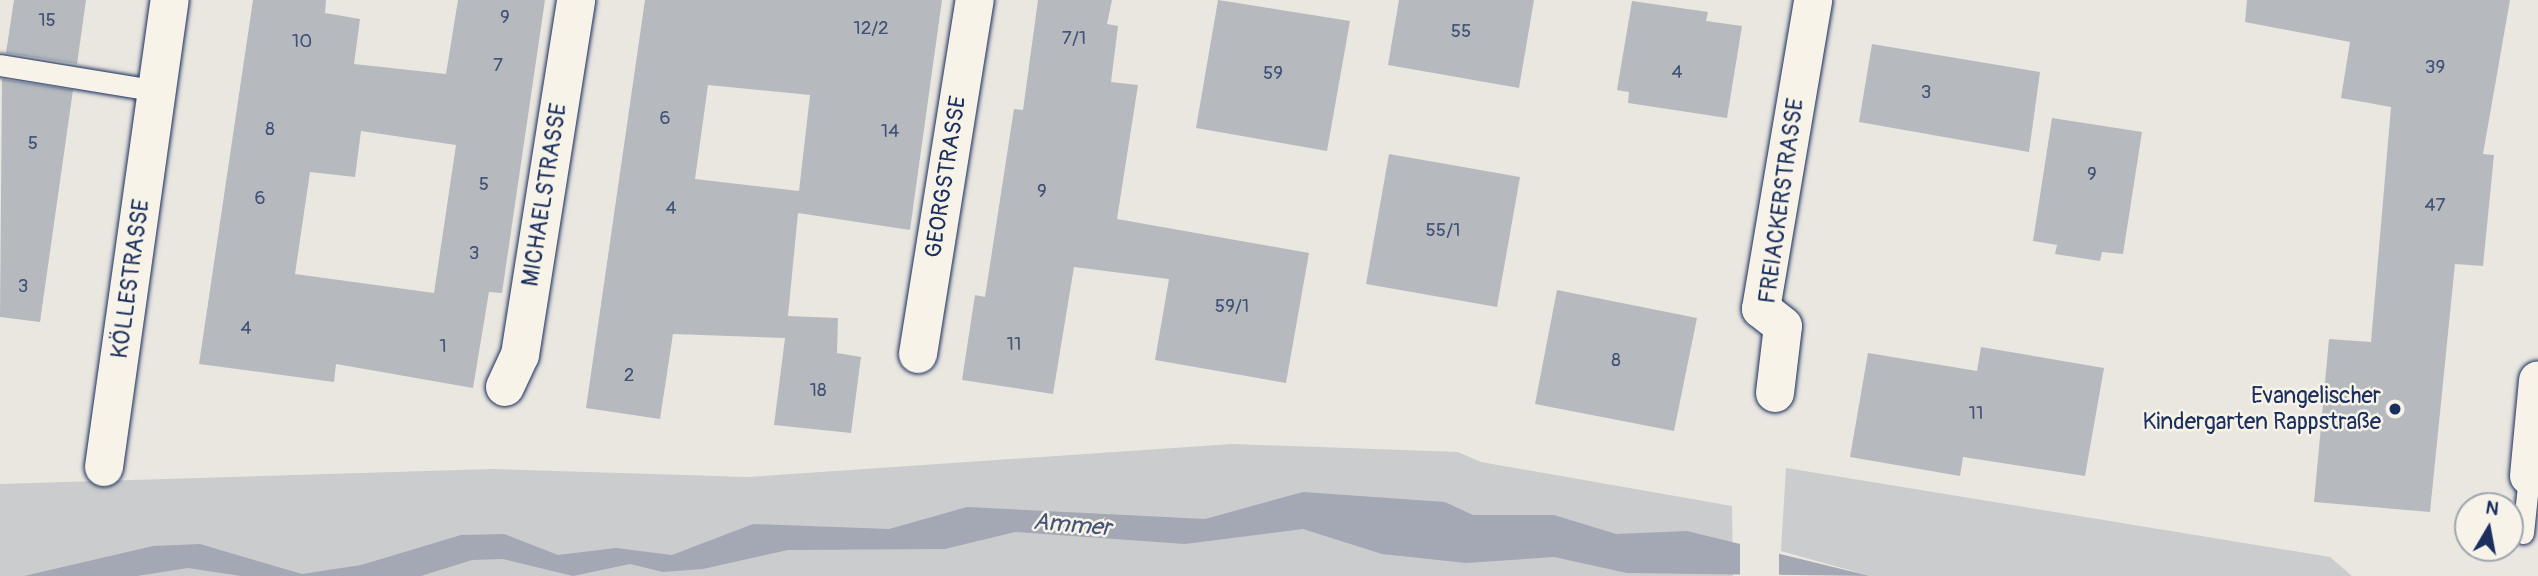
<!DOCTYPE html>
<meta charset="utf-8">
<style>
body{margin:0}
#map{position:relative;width:2538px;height:576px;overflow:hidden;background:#eae7e0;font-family:Pangolin,sans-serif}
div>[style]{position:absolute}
.green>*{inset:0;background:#cbcccd}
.water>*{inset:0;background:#a3a8b4}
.pier>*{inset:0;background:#eae7e0}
.building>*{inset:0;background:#b6babf}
.roads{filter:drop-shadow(0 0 2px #1b2f5e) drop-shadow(0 0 2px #1b2f5e)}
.service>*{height:21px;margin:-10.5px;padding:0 10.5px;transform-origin:10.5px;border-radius:10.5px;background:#f7f3e8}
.minor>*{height:38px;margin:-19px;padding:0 19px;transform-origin:19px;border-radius:19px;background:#f7f3e8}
.dots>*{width:19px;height:19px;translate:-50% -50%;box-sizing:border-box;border:4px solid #f7f3e8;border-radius:50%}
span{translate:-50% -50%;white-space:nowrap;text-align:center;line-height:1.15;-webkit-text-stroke:5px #f7f3e8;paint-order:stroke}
.number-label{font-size:19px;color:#425276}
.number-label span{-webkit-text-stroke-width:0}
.street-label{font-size:23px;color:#1b2f5e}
.poi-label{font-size:23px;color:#1b2f5e}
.right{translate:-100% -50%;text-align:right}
.water-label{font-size:24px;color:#445378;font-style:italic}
.north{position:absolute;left:2454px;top:492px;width:70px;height:70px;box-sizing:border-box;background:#f7f3e8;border:2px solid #9fa5b1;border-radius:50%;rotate:10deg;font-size:19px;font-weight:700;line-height:28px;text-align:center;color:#1b2f5e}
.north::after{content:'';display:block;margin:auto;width:24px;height:32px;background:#1b2f5e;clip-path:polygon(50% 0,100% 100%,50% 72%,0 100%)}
</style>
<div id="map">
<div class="green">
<i style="clip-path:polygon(1232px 444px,1458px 452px,1481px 462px,1732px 506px,1733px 576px,0 576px,0 484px,492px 469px,748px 477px)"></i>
<i style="clip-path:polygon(1786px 468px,2330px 557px,2352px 576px,1870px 576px,1781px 551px)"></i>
</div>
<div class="water">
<i style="clip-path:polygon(1303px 492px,1445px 502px,1473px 515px,1554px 515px,1616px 534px,1687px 531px,1870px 576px,1627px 573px,1554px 557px,1466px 563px,1382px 554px,1303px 529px,1185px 544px,1015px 532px,945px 549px,788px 550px,703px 569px,663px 572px,630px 564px,573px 576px,503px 559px,472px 560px,421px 576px,241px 576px,188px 568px,137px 576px,24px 576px,153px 546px,200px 544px,302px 574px,361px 565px,461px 535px,504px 534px,558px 555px,616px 548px,672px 555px,753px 524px,889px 529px,967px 507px,1205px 519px)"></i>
</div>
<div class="pier">
<i style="clip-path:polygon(1740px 539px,1779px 547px,1779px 576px,1740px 576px)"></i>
</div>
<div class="building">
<i style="clip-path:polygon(14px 0,86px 0,77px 64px,6px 53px)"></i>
<i style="clip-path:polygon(evenodd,253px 0,326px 0,325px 13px,360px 19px,354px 64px,446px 74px,458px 0,545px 0,502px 293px,489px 292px,473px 388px,336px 364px,334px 382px,199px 364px,253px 0,361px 131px,456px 145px,434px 293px,295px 274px,310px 172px,355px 177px,361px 131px)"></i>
<i style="clip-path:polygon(evenodd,645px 0,942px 0,910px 230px,798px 213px,788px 316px,838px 318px,837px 353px,861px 357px,851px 433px,774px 425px,785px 338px,673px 334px,660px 419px,586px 408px,645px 0,708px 85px,810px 95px,799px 191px,695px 179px,708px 85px)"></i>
<i style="clip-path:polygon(1038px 0,1112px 0,1107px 24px,1118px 26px,1111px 82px,1138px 85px,1117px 219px,1309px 253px,1286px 383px,1155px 360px,1169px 279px,1074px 267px,1053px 394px,962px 380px,975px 295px,985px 297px,1014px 109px,1023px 110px)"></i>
<i style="clip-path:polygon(1218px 0,1350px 21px,1327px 151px,1196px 128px)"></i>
<i style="clip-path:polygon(1399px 0,1534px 0,1519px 88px,1388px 65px)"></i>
<i style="clip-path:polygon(2247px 0,2510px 0,2483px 154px,2494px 155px,2483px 266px,2455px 264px,2430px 512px,2314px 502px,2329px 339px,2371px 342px,2391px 107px,2341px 98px,2350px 42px,2245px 22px)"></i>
<i style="clip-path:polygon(1632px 1px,1708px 12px,1706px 21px,1742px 26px,1727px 118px,1628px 103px,1629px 92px,1617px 90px)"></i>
<i style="clip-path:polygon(1872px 44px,2040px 72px,2029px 152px,1859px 122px)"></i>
<i style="clip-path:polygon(2px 79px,73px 90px,40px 322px,0 317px)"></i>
<i style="clip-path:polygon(2052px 118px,2142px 132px,2123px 254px,2102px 252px,2100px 261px,2055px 254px,2057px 245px,2033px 241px)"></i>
<i style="clip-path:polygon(1389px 154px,1520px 177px,1497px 307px,1366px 284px)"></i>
<i style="clip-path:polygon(1557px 290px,1697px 318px,1674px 431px,1535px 404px)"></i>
<i style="clip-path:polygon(1981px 347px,2104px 368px,2085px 476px,1963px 457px,1960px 476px,1850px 457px,1868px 353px,1977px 371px)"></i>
</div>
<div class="roads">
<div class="service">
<i style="left:0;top:65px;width:160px;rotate:9.3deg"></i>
<i style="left:2523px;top:533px;width:57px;rotate:-84deg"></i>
</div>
<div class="minor">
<i style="left:918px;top:354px;width:359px;rotate:-80.9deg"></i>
<i style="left:505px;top:387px;width:35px;rotate:-65deg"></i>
<i style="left:520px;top:355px;width:359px;rotate:-81deg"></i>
<i style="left:1775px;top:393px;width:67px;rotate:-83.2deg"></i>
<i style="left:1783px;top:326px;width:28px;rotate:-142deg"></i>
<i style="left:1761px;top:309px;width:313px;rotate:-80.4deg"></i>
<i style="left:104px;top:467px;width:472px;rotate:-82deg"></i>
<i style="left:2529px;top:476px;width:96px;rotate:-84.6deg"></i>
</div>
</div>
<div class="dots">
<i style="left:2395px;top:409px;background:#1b2f5e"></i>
</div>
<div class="number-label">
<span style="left:505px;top:18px">9</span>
<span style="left:47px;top:21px">15</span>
<span style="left:871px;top:29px">12/2</span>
<span style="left:1461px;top:32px">55</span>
<span style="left:1074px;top:39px">7/1</span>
<span style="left:302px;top:42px">10</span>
<span style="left:498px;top:66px">7</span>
<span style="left:2435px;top:68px">39</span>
<span style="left:1677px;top:73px">4</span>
<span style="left:1273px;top:74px">59</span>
<span style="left:1926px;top:93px">3</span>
<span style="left:665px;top:119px">6</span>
<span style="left:270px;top:130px">8</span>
<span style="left:890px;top:132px">14</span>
<span style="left:33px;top:144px">5</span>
<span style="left:2092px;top:175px">9</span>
<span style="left:484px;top:185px">5</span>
<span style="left:1042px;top:192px">9</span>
<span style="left:260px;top:199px">6</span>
<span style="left:2435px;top:206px">47</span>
<span style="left:671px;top:209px">4</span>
<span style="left:1443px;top:231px">55/1</span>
<span style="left:474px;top:254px">3</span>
<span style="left:23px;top:287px">3</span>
<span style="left:1232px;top:307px">59/1</span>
<span style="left:246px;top:329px">4</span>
<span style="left:1014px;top:345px">11</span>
<span style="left:443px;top:347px">1</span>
<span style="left:1616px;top:361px">8</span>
<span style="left:629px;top:376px">2</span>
<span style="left:818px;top:391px">18</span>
<span style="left:1976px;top:414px">11</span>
</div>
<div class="street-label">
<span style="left:946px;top:177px;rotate:-81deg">GEORGSTRASSE</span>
<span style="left:545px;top:195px;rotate:-81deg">MICHAELSTRASSE</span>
<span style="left:1782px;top:201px;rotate:-82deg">FREIACKERSTRASSE</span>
<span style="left:131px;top:279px;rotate:-82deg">KÖLLESTRASSE</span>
</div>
<div class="poi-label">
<span class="right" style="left:2381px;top:409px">Evangelischer<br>Kindergarten Rappstraße</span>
</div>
<div class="water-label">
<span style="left:1072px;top:525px;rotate:5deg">Ammer</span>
</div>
<div class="north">N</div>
</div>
